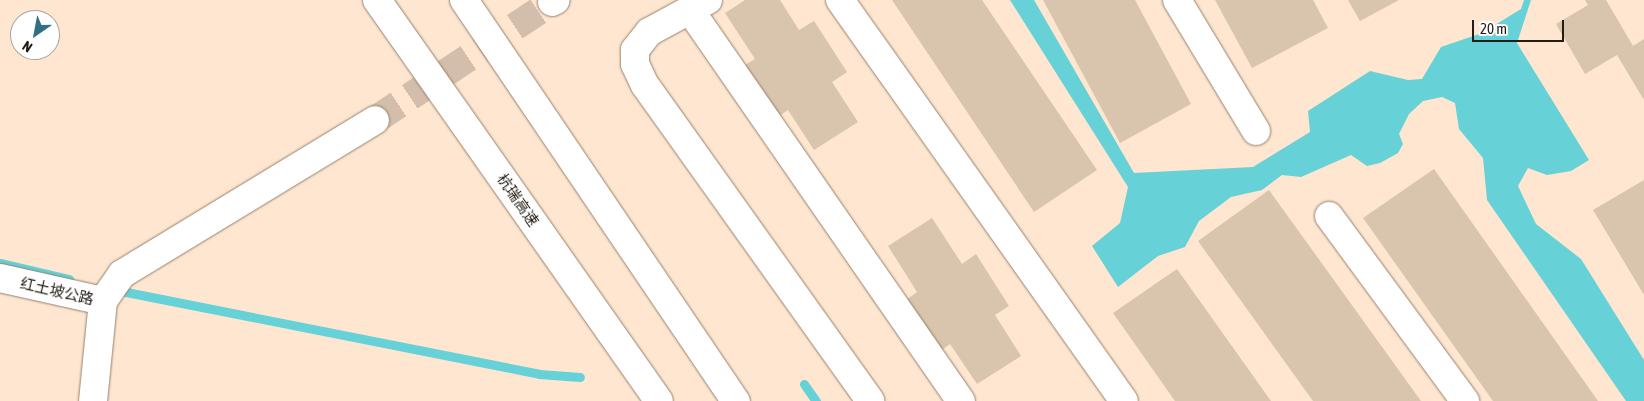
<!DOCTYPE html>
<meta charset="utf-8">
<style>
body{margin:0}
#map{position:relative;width:1644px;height:401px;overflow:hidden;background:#fee6d0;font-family:"Asap Condensed","Noto Sans SC",sans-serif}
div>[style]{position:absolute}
.water>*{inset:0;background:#66d1d6}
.stream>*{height:9px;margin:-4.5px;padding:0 4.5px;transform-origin:4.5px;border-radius:4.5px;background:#66d1d6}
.building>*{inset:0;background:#d9c4ad}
.minor-tunnel>*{height:28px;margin-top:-14px;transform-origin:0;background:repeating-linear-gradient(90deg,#d3beab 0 28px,transparent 0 42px)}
.roads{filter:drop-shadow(0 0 1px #97826e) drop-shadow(0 0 1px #97826e)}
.minor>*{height:28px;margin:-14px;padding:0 14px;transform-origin:14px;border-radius:14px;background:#fff}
.highway>*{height:28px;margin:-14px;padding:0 14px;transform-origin:14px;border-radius:14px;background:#fff}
span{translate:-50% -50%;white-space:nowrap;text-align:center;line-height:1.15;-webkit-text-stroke:5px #fff;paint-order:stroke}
.street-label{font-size:15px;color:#251d15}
.north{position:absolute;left:10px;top:10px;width:50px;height:50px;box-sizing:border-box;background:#fff;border:1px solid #a8a5a1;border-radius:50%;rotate:213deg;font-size:14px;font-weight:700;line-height:20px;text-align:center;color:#251d15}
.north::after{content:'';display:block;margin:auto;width:18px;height:22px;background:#306f84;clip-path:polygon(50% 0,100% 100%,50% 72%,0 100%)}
.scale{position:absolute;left:1472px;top:20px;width:92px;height:22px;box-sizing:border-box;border:2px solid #251d15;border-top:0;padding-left:6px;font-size:15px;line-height:18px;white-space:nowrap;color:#251d15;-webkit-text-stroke:4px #fff;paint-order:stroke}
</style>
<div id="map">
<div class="water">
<i style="clip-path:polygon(1010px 0,1034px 0,1134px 173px,1253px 167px,1310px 132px,1308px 111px,1370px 71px,1408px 80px,1422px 79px,1441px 47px,1482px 33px,1521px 9px,1524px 0,1531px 0,1517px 43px,1589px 160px,1571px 171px,1547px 175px,1528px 168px,1518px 186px,1536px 224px,1581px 259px,1644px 360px,1644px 401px,1626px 401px,1487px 200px,1483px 158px,1459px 129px,1455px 103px,1442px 97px,1423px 101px,1409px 114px,1399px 134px,1403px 144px,1398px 153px,1380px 163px,1367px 166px,1351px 155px,1301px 177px,1282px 175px,1262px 190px,1231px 197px,1199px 221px,1185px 247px,1158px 256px,1118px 287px,1092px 246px,1120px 223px,1128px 187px)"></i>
</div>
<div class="stream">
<i style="left:0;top:263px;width:71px;rotate:13.1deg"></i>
<i style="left:116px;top:290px;width:431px;rotate:11.2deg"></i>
<i style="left:539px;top:374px;width:41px;rotate:4.2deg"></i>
<i style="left:804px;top:384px;width:21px;rotate:55deg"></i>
</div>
<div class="building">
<i style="clip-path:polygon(745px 0,780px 0,799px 30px,814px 21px,847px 72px,832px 82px,858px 122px,814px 150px,788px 110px,776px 118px,743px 66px,755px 59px,725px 13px)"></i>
<i style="clip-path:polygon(892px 0,982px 0,1097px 170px,1034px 212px)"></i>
<i style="clip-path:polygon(1043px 0,1135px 0,1191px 104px,1120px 143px)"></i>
<i style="clip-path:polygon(1215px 0,1313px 0,1328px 28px,1252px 68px)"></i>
<i style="clip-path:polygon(1348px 0,1399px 0,1360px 21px)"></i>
<i style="clip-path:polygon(1585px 0,1606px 0,1633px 46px,1644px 39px,1644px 100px,1617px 55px,1585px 74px,1556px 24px,1588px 5px)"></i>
<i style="clip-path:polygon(1434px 169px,1598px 401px,1493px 401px,1363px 218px)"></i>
<i style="clip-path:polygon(1644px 180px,1644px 295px,1593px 210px)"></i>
<i style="clip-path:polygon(1269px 190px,1421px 401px,1313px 401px,1198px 241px)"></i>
<i style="clip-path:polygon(932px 218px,962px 264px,976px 254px,1009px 306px,995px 315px,1021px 356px,977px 384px,950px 344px,939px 352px,906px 300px,917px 292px,888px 246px)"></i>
<i style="clip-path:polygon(1177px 269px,1271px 401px,1175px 401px,1113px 313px)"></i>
</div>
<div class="minor-tunnel">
<i style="left:375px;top:120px;width:213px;rotate:-33.7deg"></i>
</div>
<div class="roads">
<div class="minor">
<i style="left:708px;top:0;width:67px;rotate:151.5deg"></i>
<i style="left:649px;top:32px;width:23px;rotate:128deg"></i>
<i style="left:635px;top:50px;width:14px;rotate:90deg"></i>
<i style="left:635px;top:64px;width:23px;rotate:65deg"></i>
<i style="left:645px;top:85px;width:388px;rotate:54.5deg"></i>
<i style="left:840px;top:0;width:491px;rotate:54.7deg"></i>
<i style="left:1177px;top:0;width:153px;rotate:58.9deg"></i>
<i style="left:552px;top:2px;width:4px;rotate:-27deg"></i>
<i style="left:690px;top:10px;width:476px;rotate:55.3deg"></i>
<i style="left:1329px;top:216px;width:230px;rotate:53.7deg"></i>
<i style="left:0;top:278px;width:106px;rotate:12.6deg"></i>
<i style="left:103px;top:301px;width:100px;rotate:95.7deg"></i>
<i style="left:103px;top:301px;width:33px;rotate:-55deg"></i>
<i style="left:122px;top:274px;width:296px;rotate:-31.3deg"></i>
</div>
<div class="highway">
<i style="left:377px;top:0;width:490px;rotate:54.9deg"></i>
<i style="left:464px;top:0;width:485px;rotate:55.9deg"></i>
</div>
</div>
<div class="street-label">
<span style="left:518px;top:200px;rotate:55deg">杭瑞高速</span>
<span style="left:57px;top:291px;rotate:13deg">红土坡公路</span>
</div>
<div class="north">N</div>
<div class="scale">20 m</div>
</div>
